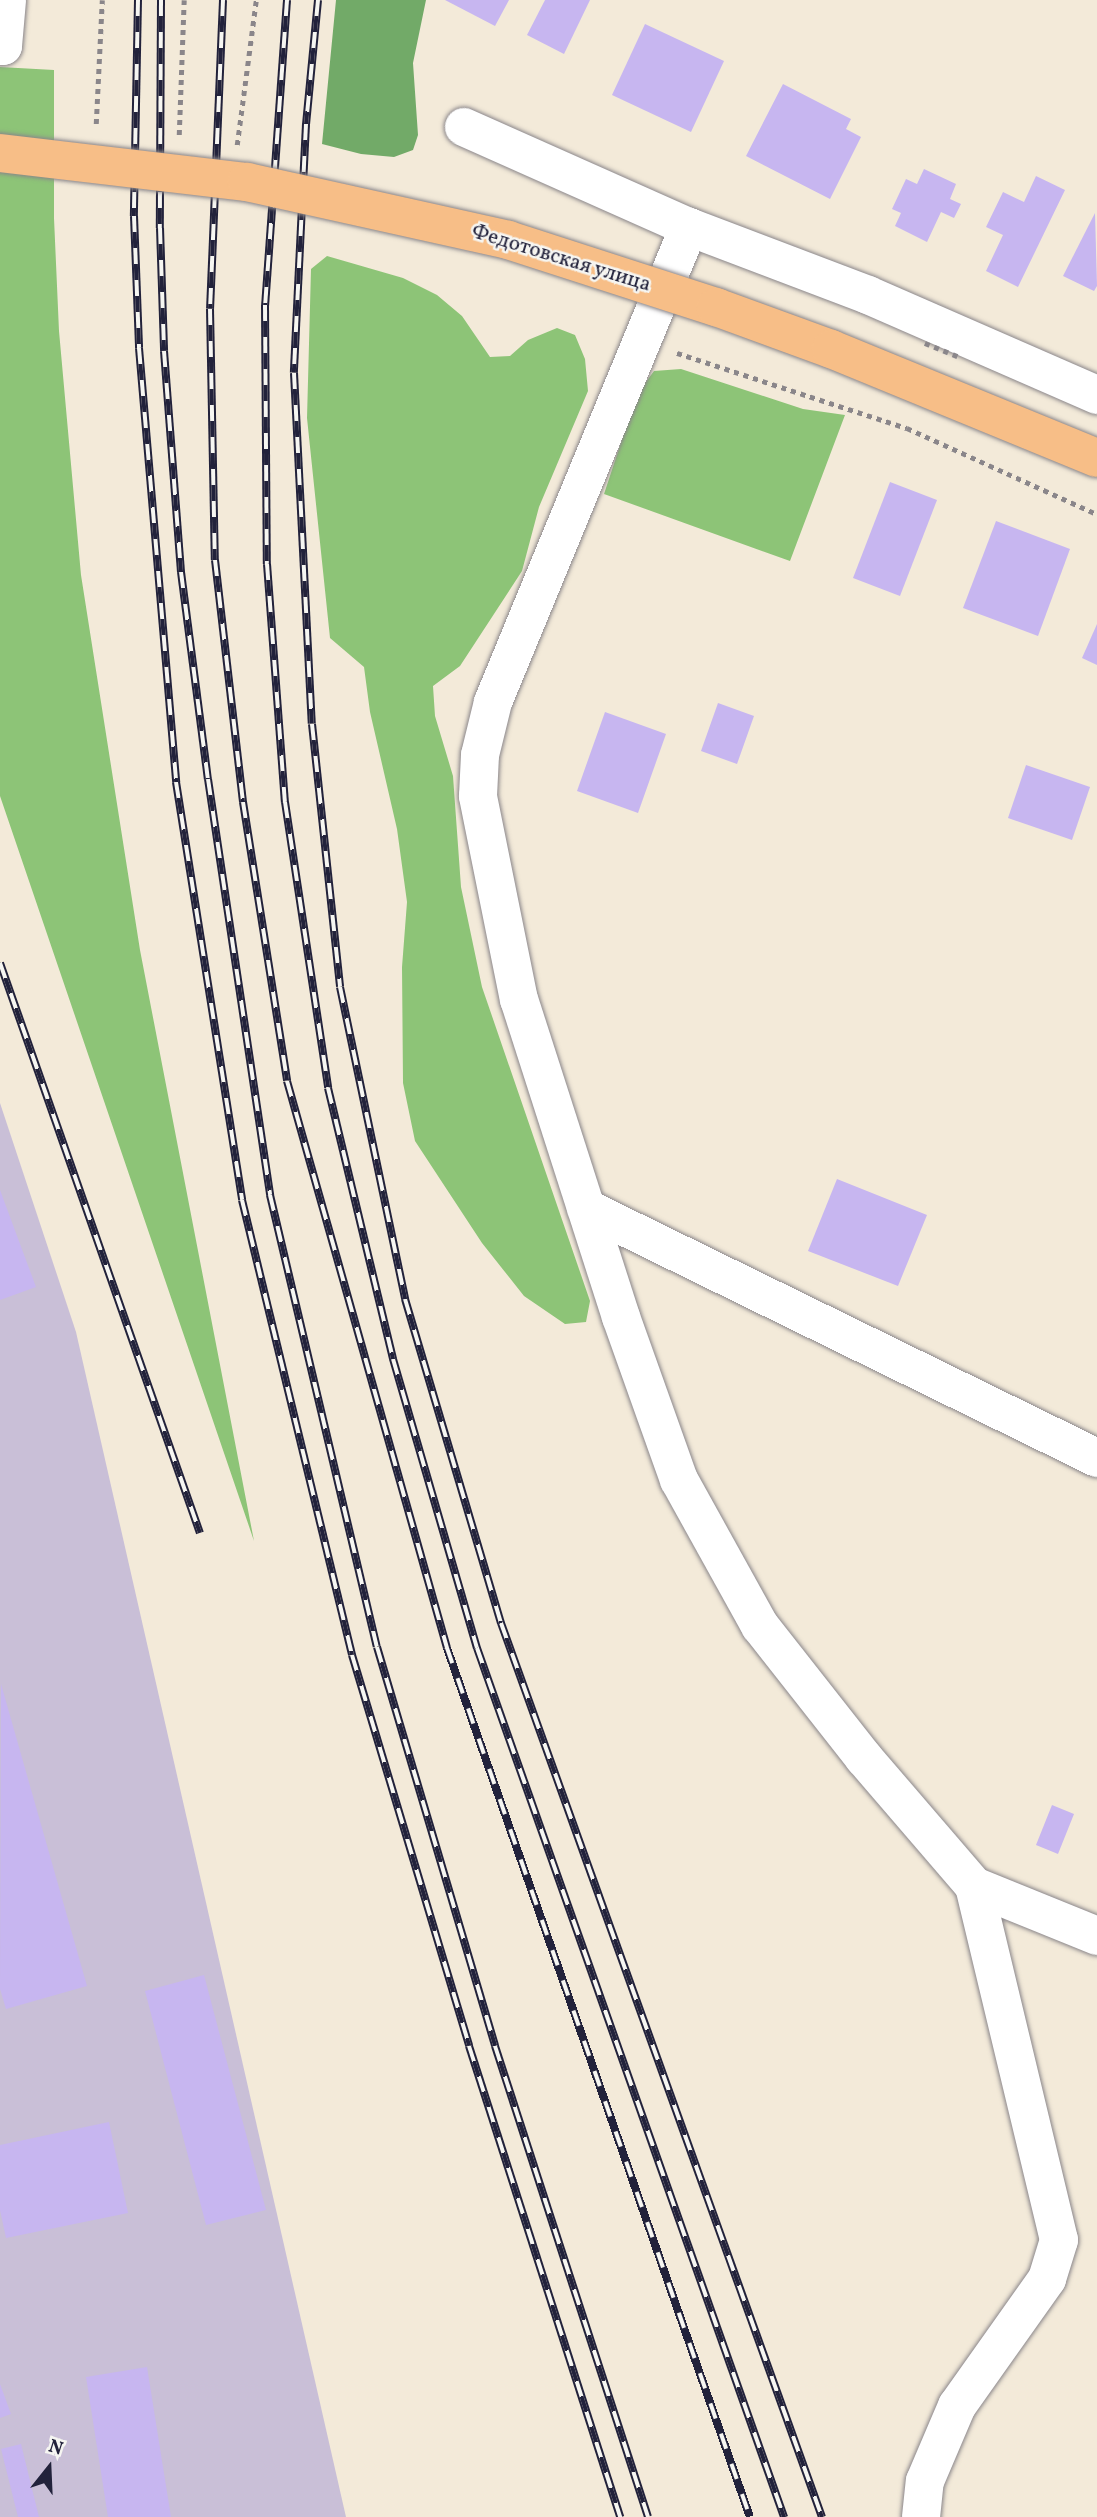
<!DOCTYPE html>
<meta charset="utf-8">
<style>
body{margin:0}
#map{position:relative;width:1097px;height:2517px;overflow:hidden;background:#f3ead9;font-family:Vollkorn,serif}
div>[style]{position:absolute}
.industrial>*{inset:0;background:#c9bfd7}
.green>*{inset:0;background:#8dc477}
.forest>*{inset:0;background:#72aa68}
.building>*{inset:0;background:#c7b6f0}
.path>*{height:4.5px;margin-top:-2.25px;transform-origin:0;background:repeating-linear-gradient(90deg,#8a868a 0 5px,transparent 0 10px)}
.roads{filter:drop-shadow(0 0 2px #8a868a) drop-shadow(0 0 2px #8a868a)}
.minor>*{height:38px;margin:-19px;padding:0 19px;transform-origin:19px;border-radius:19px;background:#fff}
.rail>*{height:8px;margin-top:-4px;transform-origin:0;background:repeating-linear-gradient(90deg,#f6f6f2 0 16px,#22223b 0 32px);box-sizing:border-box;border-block:2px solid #22223b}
.path-bridge>*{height:4.5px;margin-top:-2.25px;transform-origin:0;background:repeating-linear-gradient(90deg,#8a868a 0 5px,transparent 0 10px)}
.bridges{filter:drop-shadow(0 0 2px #8a868a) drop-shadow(0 0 2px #8a868a)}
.major-bridge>*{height:38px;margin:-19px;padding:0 19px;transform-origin:19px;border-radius:19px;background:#f7be87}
span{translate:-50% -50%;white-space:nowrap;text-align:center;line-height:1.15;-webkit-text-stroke:5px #f6f6f2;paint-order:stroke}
.street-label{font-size:21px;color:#22223b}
.north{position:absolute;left:14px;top:2433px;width:70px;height:70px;-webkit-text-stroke:5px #f6f6f2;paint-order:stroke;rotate:18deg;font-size:19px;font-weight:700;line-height:28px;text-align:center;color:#22223b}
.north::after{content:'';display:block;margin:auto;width:24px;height:32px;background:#22223b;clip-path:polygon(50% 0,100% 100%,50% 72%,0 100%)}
</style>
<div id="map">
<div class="industrial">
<i style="clip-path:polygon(0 1103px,76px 1332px,346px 2517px,0 2517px)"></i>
</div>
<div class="green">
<i style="clip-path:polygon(0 67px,54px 70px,54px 218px,59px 331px,81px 575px,140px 950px,254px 1541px,0 796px)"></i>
<i style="clip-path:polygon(327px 256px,403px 278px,437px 295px,462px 316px,490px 357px,510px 356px,528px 340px,557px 328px,575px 335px,585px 359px,588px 391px,539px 507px,522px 571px,460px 666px,433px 686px,435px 716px,453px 776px,461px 887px,482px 987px,590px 1301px,586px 1322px,565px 1324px,524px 1296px,482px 1243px,415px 1141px,403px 1083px,402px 967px,407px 902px,397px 829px,370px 712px,364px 667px,330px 638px,307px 418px,311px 269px)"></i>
<i style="clip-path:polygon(681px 369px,803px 409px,845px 415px,790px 561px,604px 494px,637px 394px,654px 371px)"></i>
</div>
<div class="forest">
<i style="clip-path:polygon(336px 0,426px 0,413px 63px,418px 135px,413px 150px,394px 157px,361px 154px,322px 144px)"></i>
</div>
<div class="building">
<i style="clip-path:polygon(445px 0,509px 0,495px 26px)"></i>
<i style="clip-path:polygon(545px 0,590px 0,564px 54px,527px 35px)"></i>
<i style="clip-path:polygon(645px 24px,724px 61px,691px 132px,612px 95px)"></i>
<i style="clip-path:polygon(783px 84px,851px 119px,846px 129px,861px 137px,830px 199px,746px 156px)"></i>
<i style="clip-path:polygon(924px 169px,956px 184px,950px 199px,961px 204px,954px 218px,941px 212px,927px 242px,895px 226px,901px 213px,892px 209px,906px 179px,917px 184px)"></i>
<i style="clip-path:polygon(1036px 176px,1065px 190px,1018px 287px,986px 271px,1003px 235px,986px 227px,1003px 192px,1024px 202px)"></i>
<i style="clip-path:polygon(1095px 213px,1097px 286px,1094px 291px,1063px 276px)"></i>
<i style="clip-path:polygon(890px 482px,937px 500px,900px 596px,853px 578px)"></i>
<i style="clip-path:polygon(996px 521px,1070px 549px,1038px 636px,963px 608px)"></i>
<i style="clip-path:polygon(1097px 624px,1097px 665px,1082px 658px)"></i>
<i style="clip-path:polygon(718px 703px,754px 716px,737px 764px,701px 751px)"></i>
<i style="clip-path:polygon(605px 712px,666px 734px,638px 813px,577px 791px)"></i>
<i style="clip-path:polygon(1026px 765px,1090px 787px,1072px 840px,1008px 818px)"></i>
<i style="clip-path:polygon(837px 1179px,927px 1215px,898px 1286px,808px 1251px)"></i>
<i style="clip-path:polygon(0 1190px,36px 1287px,0 1300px)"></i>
<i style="clip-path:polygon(1px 1684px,87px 1986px,6px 2009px,0 1989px)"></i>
<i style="clip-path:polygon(1052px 1805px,1074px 1814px,1058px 1854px,1036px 1845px)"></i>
<i style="clip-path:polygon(204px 1975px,266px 2210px,206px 2225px,145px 1991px)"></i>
<i style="clip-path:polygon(109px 2122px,128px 2213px,6px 2238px,0 2210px,0 2145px)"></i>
<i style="clip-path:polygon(147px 2367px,171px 2517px,108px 2517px,86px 2377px)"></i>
<i style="clip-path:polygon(0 2384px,11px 2414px,0 2418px)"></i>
<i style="clip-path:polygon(21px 2444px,39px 2517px,18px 2517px,1px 2449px)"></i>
</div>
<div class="path">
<i style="left:96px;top:124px;width:124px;rotate:-87.2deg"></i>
<i style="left:179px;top:135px;width:135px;rotate:-87.9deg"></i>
<i style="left:237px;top:145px;width:146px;rotate:-82.5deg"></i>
<i style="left:677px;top:353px;width:242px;rotate:18.1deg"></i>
<i style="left:907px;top:428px;width:209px;rotate:24.4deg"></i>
</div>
<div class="roads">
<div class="minor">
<i style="left:0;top:46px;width:3px"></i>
<i style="left:3px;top:46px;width:46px;rotate:-85deg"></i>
<i style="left:464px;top:127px;width:246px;rotate:24deg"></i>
<i style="left:586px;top:1208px;width:569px;rotate:26.07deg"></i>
<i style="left:974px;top:1886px;width:133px;rotate:22.1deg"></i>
<i style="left:921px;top:2517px;width:36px;rotate:-84deg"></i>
<i style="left:925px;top:2481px;width:82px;rotate:-66.9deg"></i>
<i style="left:957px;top:2406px;width:156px;rotate:-54.7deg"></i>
<i style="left:1047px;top:2279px;width:41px;rotate:-72.9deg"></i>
<i style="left:1059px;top:2240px;width:364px;rotate:-103.5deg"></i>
<i style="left:974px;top:1886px;width:169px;rotate:-130.7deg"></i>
<i style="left:864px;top:1758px;width:168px;rotate:-128.2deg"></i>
<i style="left:760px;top:1626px;width:167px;rotate:-119deg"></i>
<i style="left:679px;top:1480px;width:173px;rotate:-109.6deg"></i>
<i style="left:621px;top:1317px;width:333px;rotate:-107.8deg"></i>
<i style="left:519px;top:1000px;width:208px;rotate:-101.4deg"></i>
<i style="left:478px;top:796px;width:41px;rotate:-87.2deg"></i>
<i style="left:480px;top:755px;width:55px;rotate:-76.2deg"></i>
<i style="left:493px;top:702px;width:514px;rotate:-67.58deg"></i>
<i style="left:689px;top:227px;width:191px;rotate:20.8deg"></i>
<i style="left:868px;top:295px;width:250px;rotate:23.6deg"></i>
</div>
</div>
<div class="rail">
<i style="left:138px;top:0;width:216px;rotate:91.1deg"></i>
<i style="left:134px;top:216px;width:132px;rotate:87.8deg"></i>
<i style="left:139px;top:348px;width:436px;rotate:85.1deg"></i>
<i style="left:176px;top:782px;width:423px;rotate:81deg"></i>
<i style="left:242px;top:1200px;width:468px;rotate:76.4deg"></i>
<i style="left:352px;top:1655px;width:408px;rotate:73.3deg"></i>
<i style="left:469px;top:2046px;width:495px;rotate:72.2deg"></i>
<i style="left:161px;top:0;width:228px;rotate:90.3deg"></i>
<i style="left:160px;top:228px;width:123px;rotate:88.1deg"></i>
<i style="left:164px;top:351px;width:222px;rotate:85.6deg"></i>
<i style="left:181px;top:572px;width:209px;rotate:82.6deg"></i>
<i style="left:208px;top:779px;width:421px;rotate:81.5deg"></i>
<i style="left:270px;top:1195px;width:464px;rotate:76.7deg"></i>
<i style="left:377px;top:1647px;width:416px;rotate:73.5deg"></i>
<i style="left:495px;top:2046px;width:495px;rotate:72deg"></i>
<i style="left:223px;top:0;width:309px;rotate:92.4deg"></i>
<i style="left:210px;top:309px;width:251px;rotate:88.9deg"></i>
<i style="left:215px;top:560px;width:244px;rotate:83.4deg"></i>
<i style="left:243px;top:802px;width:282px;rotate:81deg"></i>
<i style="left:287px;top:1081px;width:589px;rotate:74.24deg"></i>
<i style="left:447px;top:1648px;width:920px;rotate:70.78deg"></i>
<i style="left:287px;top:0;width:306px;rotate:94.1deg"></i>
<i style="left:265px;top:305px;width:259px;rotate:89.6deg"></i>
<i style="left:267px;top:564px;width:239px;rotate:85.7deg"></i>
<i style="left:285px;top:802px;width:289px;rotate:81.4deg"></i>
<i style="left:328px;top:1088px;width:279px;rotate:76.5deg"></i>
<i style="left:393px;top:1359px;width:301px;rotate:73.8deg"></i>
<i style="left:477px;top:1648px;width:922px;rotate:70.54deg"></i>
<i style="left:318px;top:0;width:125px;rotate:95.5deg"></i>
<i style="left:306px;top:124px;width:249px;rotate:92.8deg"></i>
<i style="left:294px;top:373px;width:351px;rotate:87.1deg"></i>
<i style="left:312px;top:724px;width:264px;rotate:83.9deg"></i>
<i style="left:340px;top:987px;width:319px;rotate:78.2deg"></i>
<i style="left:405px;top:1299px;width:338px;rotate:73.5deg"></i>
<i style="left:501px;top:1623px;width:950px;rotate:70.25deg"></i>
<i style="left:0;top:963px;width:604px;rotate:70.67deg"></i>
</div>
<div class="path-bridge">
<i style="left:925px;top:343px;width:37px;rotate:22deg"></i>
</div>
<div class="bridges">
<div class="major-bridge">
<i style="left:0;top:153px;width:249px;rotate:6.7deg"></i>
<i style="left:247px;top:182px;width:267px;rotate:12.5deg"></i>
<i style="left:508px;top:240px;width:219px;rotate:17.9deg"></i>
<i style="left:716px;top:307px;width:122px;rotate:20.1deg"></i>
<i style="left:831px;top:349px;width:287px;rotate:22.3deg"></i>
</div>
</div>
<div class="street-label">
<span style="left:561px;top:259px;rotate:17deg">Федотовская улица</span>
</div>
<div class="north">N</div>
</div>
